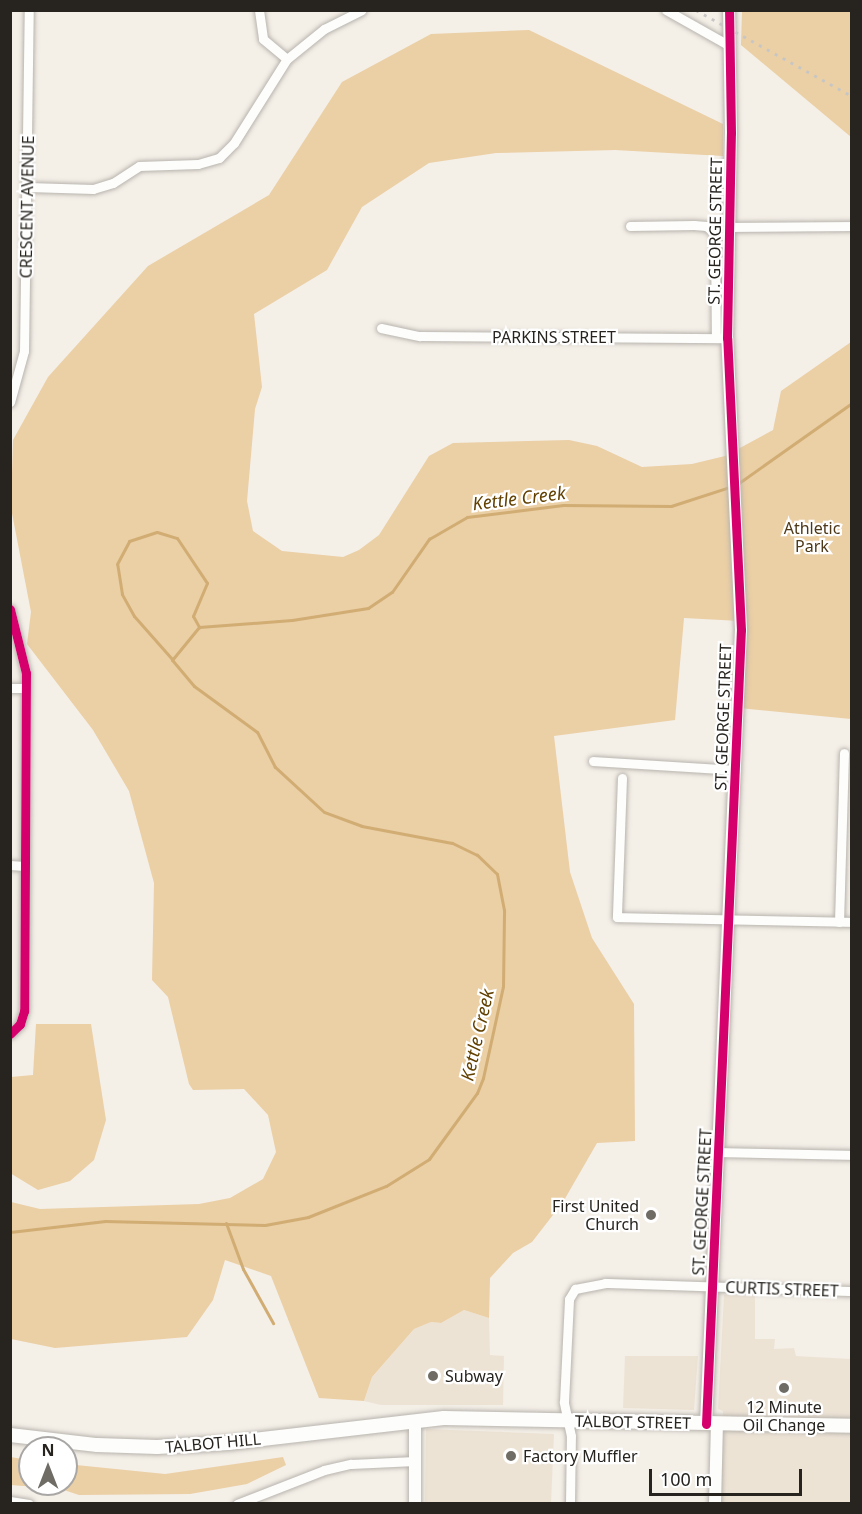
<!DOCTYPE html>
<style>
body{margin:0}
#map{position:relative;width:862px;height:1514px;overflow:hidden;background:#f4efe7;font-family:"Noto Sans",sans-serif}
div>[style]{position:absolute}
.built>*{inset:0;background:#ede3d5}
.green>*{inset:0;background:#ebcfa5}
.stream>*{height:3px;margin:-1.5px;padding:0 1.5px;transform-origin:1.5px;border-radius:1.5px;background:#d1ad74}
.roads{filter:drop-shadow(0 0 2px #b8b4ae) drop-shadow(0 0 2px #b8b4ae)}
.minor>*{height:9px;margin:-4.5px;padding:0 4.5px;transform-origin:4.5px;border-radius:4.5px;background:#fdfdfb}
.tertiary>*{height:12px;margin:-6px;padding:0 6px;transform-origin:6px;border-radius:6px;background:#fdfdfb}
.secondary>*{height:14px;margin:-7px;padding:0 7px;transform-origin:7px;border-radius:7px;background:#fdfdfb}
.rail>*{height:3px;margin-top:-1.5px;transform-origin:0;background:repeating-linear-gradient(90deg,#c7c6c4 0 3px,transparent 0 9px)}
.cycleway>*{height:9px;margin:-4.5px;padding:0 4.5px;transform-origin:4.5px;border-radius:4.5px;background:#d6006c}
.dots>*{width:16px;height:16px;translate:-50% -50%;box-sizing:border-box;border:3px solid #fff;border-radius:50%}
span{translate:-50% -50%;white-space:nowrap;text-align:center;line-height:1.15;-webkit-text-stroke:4.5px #fff;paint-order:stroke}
.street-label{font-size:16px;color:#27241f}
.park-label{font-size:16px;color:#4d3817}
.poi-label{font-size:16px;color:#27241f}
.right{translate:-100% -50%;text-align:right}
.left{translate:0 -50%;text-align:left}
.water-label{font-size:18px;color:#614000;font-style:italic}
.frame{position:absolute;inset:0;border:12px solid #27241f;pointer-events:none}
.north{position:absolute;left:18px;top:1436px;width:60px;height:60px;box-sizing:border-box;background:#fff;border:2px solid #a9a7a5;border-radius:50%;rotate:0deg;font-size:16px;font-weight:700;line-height:24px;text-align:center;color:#27241f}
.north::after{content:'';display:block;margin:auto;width:21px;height:27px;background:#6f6b65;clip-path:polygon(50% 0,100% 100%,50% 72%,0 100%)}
.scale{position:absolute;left:649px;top:1469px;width:153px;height:27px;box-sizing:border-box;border:3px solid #27241f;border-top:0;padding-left:8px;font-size:18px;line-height:21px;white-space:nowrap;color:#27241f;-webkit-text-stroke:4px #fff;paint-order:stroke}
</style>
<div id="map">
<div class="built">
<i style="clip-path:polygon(724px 1295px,755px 1296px,755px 1339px,775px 1339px,774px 1349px,794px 1348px,796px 1356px,851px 1359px,851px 1503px,721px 1503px,723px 1411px,718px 1409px)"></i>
<i style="clip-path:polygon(464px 1310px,489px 1318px,490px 1355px,504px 1356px,503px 1405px,381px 1405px,364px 1401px,372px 1377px,414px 1329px,431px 1322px,441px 1323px)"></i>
<i style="clip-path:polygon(625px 1356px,698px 1356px,694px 1410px,623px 1408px)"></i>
<i style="clip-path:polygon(426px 1429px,554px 1434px,551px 1503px,425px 1503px)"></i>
</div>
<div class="green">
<i style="clip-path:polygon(742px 11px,851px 11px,851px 137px,741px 45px)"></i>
<i style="clip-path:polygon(529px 30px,723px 124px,723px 156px,615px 150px,496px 153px,429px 163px,362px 207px,327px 270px,254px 314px,262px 387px,255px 409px,247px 501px,253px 531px,282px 551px,343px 557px,359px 550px,379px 535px,429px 456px,453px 443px,569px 440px,597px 446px,642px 467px,692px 464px,725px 456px,773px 430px,781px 391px,851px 342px,851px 719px,739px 708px,740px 621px,684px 618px,675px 720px,554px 736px,570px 872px,592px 938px,634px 1004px,635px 1141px,597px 1143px,563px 1202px,532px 1242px,513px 1253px,490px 1278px,489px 1318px,464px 1310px,441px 1323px,431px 1322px,414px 1329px,372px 1377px,364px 1401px,319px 1398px,271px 1276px,225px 1260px,213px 1300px,187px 1337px,55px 1348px,11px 1339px,11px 1202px,40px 1209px,199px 1204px,230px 1198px,263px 1179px,276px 1152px,268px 1115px,244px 1089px,193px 1090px,189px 1084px,168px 997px,152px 980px,154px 883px,129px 791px,93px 730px,27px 644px,31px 612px,11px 508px,13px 440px,48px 377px,148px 266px,269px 195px,342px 82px,431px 34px)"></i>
<i style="clip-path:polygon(36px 1024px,91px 1024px,106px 1120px,94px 1160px,70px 1181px,38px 1190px,10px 1173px,11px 1077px,33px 1075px)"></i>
<i style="clip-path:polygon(10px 1457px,30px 1460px,30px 1484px,66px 1484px,66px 1464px,165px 1474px,283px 1457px,286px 1465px,247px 1484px,190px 1494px,79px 1495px,61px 1489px,11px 1485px)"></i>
</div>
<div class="stream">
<i style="left:736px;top:485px;width:142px;rotate:-35.3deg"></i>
<i style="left:172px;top:659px;width:57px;rotate:-131.5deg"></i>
<i style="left:134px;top:616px;width:25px;rotate:-119deg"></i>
<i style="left:122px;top:594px;width:30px;rotate:-99deg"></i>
<i style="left:117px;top:564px;width:26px;rotate:-62deg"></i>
<i style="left:129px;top:541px;width:29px;rotate:-18deg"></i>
<i style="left:157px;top:532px;width:21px;rotate:17deg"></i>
<i style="left:177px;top:538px;width:54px;rotate:56.3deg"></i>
<i style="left:207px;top:583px;width:36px;rotate:113deg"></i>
<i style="left:193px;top:616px;width:13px;rotate:61deg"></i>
<i style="left:226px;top:1223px;width:49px;rotate:69.7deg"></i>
<i style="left:243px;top:1269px;width:62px;rotate:60.9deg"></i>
<i style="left:10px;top:1232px;width:96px;rotate:-6.6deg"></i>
<i style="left:105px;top:1221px;width:160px;rotate:1.4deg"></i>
<i style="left:265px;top:1225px;width:44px;rotate:-10.5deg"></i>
<i style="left:308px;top:1217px;width:84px;rotate:-21.7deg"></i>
<i style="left:386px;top:1186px;width:51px;rotate:-32.1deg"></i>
<i style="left:429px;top:1159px;width:82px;rotate:-54deg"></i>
<i style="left:477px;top:1093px;width:16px;rotate:-68deg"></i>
<i style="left:483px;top:1078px;width:94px;rotate:-77.7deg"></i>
<i style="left:503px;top:986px;width:76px;rotate:-89.2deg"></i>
<i style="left:504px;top:910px;width:37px;rotate:-101deg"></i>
<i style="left:497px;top:874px;width:28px;rotate:-136deg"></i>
<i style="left:477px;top:855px;width:28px;rotate:-154deg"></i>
<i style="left:452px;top:843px;width:92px;rotate:-169.3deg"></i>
<i style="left:362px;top:826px;width:40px;rotate:-159.8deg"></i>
<i style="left:324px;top:812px;width:67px;rotate:-137.4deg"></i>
<i style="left:275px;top:767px;width:39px;rotate:-117deg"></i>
<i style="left:257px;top:732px;width:78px;rotate:-143.9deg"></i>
<i style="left:194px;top:686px;width:34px;rotate:-130deg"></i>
<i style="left:172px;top:660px;width:43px;rotate:-50.7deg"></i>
<i style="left:199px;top:627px;width:93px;rotate:-4.3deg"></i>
<i style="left:292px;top:620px;width:77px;rotate:-9deg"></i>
<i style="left:368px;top:608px;width:29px;rotate:-34deg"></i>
<i style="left:392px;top:592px;width:65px;rotate:-55.1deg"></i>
<i style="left:429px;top:539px;width:44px;rotate:-30.1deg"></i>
<i style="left:467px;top:517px;width:97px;rotate:-7.1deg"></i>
<i style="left:563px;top:505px;width:108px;rotate:0.5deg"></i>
<i style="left:671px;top:506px;width:62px;rotate:-17.9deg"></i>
</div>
<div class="roads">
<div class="minor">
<i style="left:259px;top:10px;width:29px;rotate:82deg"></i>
<i style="left:263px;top:39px;width:31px;rotate:40deg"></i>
<i style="left:666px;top:10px;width:73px;rotate:29.4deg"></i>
<i style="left:28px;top:187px;width:65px;rotate:1.8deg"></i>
<i style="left:93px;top:189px;width:21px;rotate:-17deg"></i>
<i style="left:113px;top:183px;width:31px;rotate:-33deg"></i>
<i style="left:139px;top:166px;width:59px;rotate:-1.9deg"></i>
<i style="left:198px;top:164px;width:22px;rotate:-16deg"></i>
<i style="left:219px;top:158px;width:21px;rotate:-45deg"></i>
<i style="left:234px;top:143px;width:99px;rotate:-57.8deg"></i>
<i style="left:287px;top:59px;width:48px;rotate:-39deg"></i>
<i style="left:324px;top:29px;width:42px;rotate:-26.6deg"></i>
<i style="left:630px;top:226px;width:64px;rotate:-0.9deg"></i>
<i style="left:694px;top:225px;width:12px;rotate:5deg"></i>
<i style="left:706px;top:226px;width:11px;rotate:38deg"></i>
<i style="left:715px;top:233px;width:105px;rotate:89.5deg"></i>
<i style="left:730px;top:227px;width:122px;rotate:-0.5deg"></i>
<i style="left:381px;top:328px;width:40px;rotate:12deg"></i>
<i style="left:420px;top:336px;width:307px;rotate:0.4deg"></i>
<i style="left:10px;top:402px;width:53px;rotate:-74.6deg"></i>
<i style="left:24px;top:351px;width:341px;rotate:-89.2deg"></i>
<i style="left:10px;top:609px;width:66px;rotate:76deg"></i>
<i style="left:26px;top:673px;width:338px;rotate:90.3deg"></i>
<i style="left:24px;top:1011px;width:14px;rotate:107deg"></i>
<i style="left:20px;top:1024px;width:14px;rotate:135deg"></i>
<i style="left:10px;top:688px;width:15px"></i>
<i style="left:593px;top:761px;width:143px;rotate:3.6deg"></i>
<i style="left:622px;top:778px;width:139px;rotate:92.1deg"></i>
<i style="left:617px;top:917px;width:235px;rotate:1.2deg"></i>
<i style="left:10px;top:865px;width:14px;rotate:4deg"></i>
<i style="left:839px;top:922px;width:169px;rotate:-88.3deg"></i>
<i style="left:720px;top:1152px;width:132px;rotate:1.3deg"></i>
<i style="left:10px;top:1501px;width:19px;rotate:9deg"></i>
<i style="left:237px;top:1504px;width:93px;rotate:-21.3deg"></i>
<i style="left:324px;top:1470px;width:28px;rotate:-13deg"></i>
<i style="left:351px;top:1464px;width:64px;rotate:-2.7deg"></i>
<i style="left:570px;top:1504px;width:68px;rotate:-89.2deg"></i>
<i style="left:571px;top:1436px;width:35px;rotate:-102deg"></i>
<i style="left:564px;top:1402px;width:103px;rotate:-87.2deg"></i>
<i style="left:569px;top:1299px;width:12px;rotate:-59deg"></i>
<i style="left:575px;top:1289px;width:31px;rotate:-11deg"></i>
<i style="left:605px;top:1283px;width:247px;rotate:1.9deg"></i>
</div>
<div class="tertiary">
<i style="left:706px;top:1424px;width:795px;rotate:-87.48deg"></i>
<i style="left:741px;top:630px;width:292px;rotate:-92.7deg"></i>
<i style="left:727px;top:338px;width:205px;rotate:-88.9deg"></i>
<i style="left:731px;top:133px;width:123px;rotate:-90.9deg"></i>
<i style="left:415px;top:1504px;width:83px;rotate:-90deg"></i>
<i style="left:715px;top:1504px;width:80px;rotate:-88.6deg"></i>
</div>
<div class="secondary">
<i style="left:10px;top:1435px;width:88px;rotate:6.6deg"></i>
<i style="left:97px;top:1445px;width:60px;rotate:1.9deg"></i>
<i style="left:157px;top:1447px;width:71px;rotate:-3.2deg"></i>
<i style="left:228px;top:1443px;width:217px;rotate:-6.6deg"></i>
<i style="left:444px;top:1418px;width:408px;rotate:1.1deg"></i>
</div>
</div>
<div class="rail">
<i style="left:696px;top:10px;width:178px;rotate:28.9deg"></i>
</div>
<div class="cycleway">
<i style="left:10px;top:609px;width:66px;rotate:76deg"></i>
<i style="left:26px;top:673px;width:338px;rotate:90.3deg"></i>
<i style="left:24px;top:1011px;width:14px;rotate:107deg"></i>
<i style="left:20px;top:1024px;width:14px;rotate:135deg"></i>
<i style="left:706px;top:1424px;width:795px;rotate:-87.48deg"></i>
<i style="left:741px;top:630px;width:292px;rotate:-92.7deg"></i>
<i style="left:727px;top:338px;width:205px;rotate:-88.9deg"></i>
<i style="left:731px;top:133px;width:123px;rotate:-90.9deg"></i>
</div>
<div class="dots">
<i style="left:651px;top:1215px;background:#6f6b65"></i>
<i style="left:433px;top:1376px;background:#6f6b65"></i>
<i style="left:784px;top:1388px;background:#6f6b65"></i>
<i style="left:511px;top:1456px;background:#6f6b65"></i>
</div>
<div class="street-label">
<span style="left:27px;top:207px;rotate:-89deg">CRESCENT AVENUE</span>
<span style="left:715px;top:231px;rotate:-89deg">ST. GEORGE STREET</span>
<span style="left:554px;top:337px">PARKINS STREET</span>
<span style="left:723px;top:717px;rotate:-88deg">ST. GEORGE STREET</span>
<span style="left:702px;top:1202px;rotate:-87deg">ST. GEORGE STREET</span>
<span style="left:782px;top:1289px;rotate:2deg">CURTIS STREET</span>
<span style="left:633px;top:1422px;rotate:1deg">TALBOT STREET</span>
<span style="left:213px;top:1443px;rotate:-5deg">TALBOT HILL</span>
</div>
<div class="park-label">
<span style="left:812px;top:537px">Athletic<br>Park</span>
</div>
<div class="poi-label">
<span class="right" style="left:639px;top:1215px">First United<br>Church</span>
<span class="left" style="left:445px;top:1376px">Subway</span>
<span style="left:784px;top:1416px">12 Minute<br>Oil Change</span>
<span class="left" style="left:523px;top:1456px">Factory Muffler</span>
</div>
<div class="water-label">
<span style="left:519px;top:498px;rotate:-7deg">Kettle Creek</span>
<span style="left:477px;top:1035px;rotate:-77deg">Kettle Creek</span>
</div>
<div class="frame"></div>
<div class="north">N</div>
<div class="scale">100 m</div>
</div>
